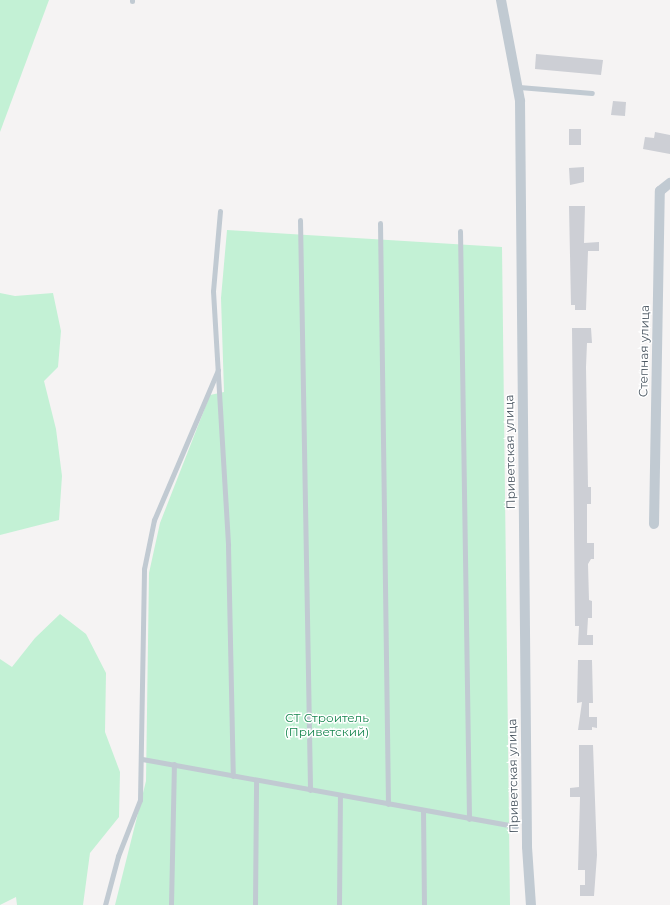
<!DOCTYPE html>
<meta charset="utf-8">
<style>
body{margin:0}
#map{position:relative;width:670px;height:905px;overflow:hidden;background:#f5f3f3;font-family:Montserrat,sans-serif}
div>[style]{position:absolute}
.green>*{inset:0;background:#c3f1d5}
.building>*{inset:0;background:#cdcfd5}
.service>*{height:5px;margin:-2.5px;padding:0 2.5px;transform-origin:2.5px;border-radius:2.5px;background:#c1cad2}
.minor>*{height:10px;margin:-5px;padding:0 5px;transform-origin:5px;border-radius:5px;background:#c1cad2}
span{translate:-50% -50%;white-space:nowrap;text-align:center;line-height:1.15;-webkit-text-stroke:3px #fff;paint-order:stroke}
.street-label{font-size:12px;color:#4a5661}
.park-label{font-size:12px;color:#17864f}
</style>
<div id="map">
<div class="green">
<i style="clip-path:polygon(0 0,49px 0,0 132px)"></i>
<i style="clip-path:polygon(227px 230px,502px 247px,510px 905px,115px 905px,146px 781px,149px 573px,160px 523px,210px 395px,224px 392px,221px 298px)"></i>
<i style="clip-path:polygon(0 293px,15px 296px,53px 293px,61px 331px,58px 367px,44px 381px,56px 429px,62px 476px,59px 520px,0 535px)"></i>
<i style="clip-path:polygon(60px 614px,86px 634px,106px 673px,105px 732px,120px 772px,119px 817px,90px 853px,83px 905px,17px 905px,16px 897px,0 905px,0 659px,12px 667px,35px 638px)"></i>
</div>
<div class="building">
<i style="clip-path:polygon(536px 54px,603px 60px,601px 75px,535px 69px)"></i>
<i style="clip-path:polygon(613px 101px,626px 102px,625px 116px,611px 115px)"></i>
<i style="clip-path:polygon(569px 129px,581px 129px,581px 145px,569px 145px)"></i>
<i style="clip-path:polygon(655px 132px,670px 135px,670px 154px,643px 149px,645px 137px,654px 138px)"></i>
<i style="clip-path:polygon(584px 167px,584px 182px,570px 185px,569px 168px)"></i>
<i style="clip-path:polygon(569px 206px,585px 206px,584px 243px,599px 242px,599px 251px,588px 251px,586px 310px,575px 310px,575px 305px,571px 305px)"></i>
<i style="clip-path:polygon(572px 328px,591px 328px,592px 343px,587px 343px,586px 367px,588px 487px,591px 487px,591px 504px,587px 504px,587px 543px,594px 543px,594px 559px,591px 559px,588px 564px,589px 600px,592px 601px,592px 618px,588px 618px,587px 635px,593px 635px,593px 645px,578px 645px,579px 626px,575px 626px)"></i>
<i style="clip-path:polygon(578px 660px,592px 660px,593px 703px,589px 703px,589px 717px,597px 717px,597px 728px,592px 727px,592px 730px,578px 730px,582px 702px,577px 703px)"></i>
<i style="clip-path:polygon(579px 745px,593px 745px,597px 855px,594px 896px,580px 896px,580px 885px,585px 885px,585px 870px,578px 870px,580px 797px,570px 797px,570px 788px,579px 787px)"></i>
</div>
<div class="service">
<i style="left:132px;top:1px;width:1px;rotate:-90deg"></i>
<i style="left:519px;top:87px;width:73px;rotate:4.7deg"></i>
<i style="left:220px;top:211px;width:80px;rotate:95deg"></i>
<i style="left:213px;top:291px;width:255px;rotate:86.6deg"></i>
<i style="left:228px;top:546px;width:230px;rotate:88.8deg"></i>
<i style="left:300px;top:220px;width:570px;rotate:88.99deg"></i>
<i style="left:380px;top:223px;width:581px;rotate:89.21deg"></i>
<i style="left:460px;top:231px;width:588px;rotate:89.12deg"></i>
<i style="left:142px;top:759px;width:380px;rotate:10.2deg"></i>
<i style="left:423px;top:810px;width:95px;rotate:89.4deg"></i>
<i style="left:105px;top:905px;width:51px;rotate:-75.1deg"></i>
<i style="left:118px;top:856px;width:60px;rotate:-68.6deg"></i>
<i style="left:140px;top:800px;width:231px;rotate:-89deg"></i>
<i style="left:144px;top:569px;width:50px;rotate:-78.5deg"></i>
<i style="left:154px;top:520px;width:163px;rotate:-66.9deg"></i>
<i style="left:171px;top:905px;width:141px;rotate:-88.8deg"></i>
<i style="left:255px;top:905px;width:125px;rotate:-89.5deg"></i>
<i style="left:339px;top:905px;width:110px;rotate:-89.5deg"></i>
</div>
<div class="minor">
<i style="left:501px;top:0;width:103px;rotate:79.3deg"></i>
<i style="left:520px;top:101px;width:746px;rotate:89.46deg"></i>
<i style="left:527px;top:847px;width:58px;rotate:86.1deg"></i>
<i style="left:654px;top:524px;width:333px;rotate:-89deg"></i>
<i style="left:660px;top:191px;width:13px;rotate:-39deg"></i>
</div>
<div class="street-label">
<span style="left:644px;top:351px;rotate:-89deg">Степная улица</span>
<span style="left:510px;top:452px;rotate:-91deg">Приветская улица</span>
<span style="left:513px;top:776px;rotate:-91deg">Приветская улица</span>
</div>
<div class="park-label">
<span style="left:327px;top:725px">СТ Строитель<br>(Приветский)</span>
</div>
</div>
